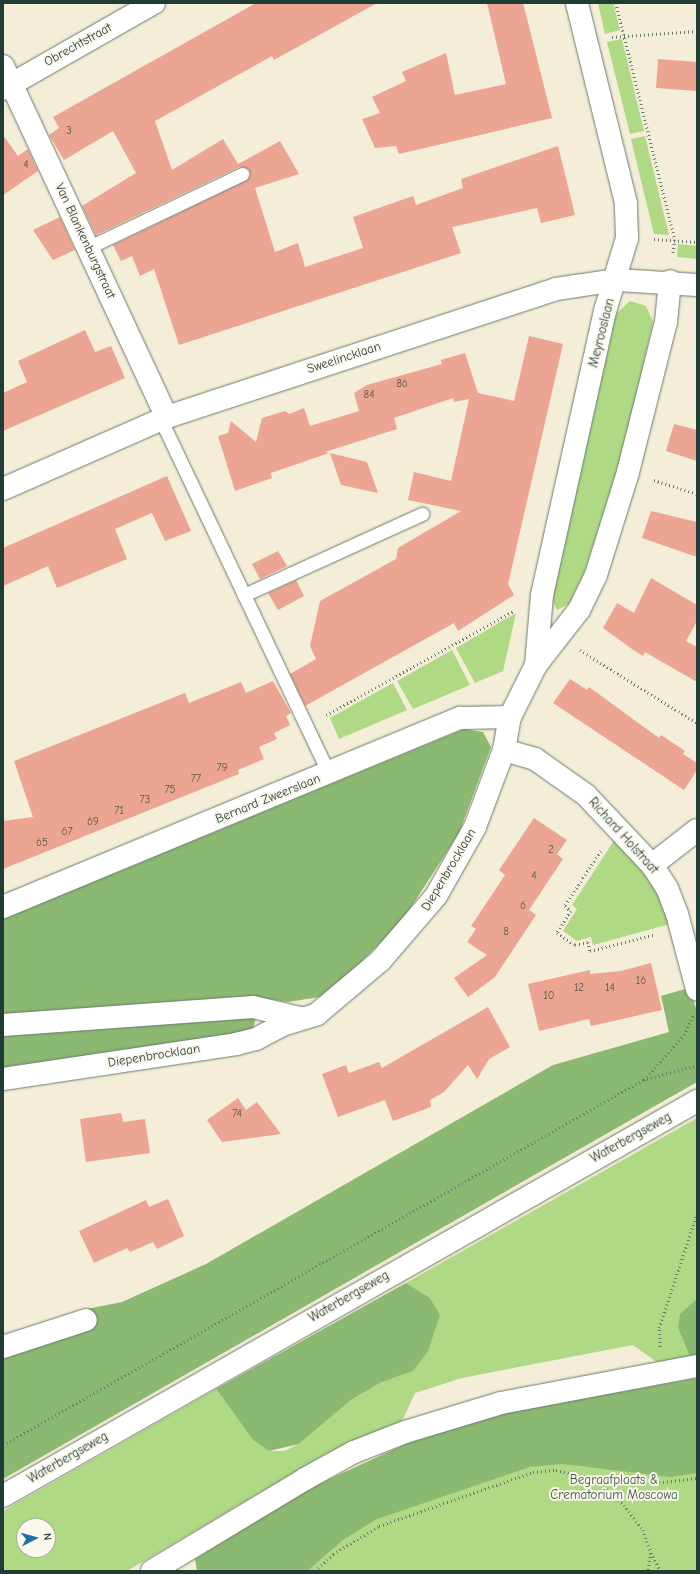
<!DOCTYPE html>
<style>
body{margin:0}
#map{position:relative;width:700px;height:1574px;overflow:hidden;background:#f4edd7;font-family:"Comic Neue",sans-serif}
div>[style]{position:absolute}
.green>*{inset:0;background:#afd984}
.forest>*{inset:0;background:#8bb972}
.building>*{inset:0;background:#eca592}
.path>*{height:2.5px;margin-top:-1.25px;transform-origin:0;background:repeating-linear-gradient(90deg,#6a7b6d 0 1px,transparent 0 4px)}
.roads{filter:drop-shadow(0 0 1px #6a7b6d) drop-shadow(0 0 1px #6a7b6d)}
.service>*{height:13px;margin:-6.5px;padding:0 6.5px;transform-origin:6.5px;border-radius:6.5px;background:#fff}
.minor>*{height:22px;margin:-11px;padding:0 11px;transform-origin:11px;border-radius:11px;background:#fff}
span{translate:-50% -50%;white-space:nowrap;text-align:center;line-height:1.15;-webkit-text-stroke:4px #fbf7ec;paint-order:stroke}
.number-label{font-size:11px;color:#52574c}
.number-label span{-webkit-text-stroke-width:0}
.street-label{font-size:13px;color:#1f3d34}
.park-label{font-size:13px;color:#3c5c44}
.frame{position:absolute;inset:0;border:4px solid #1f3d34;pointer-events:none}
.north{position:absolute;left:16px;top:1518px;width:40px;height:40px;box-sizing:border-box;background:#fbf7ec;border:1px solid #a3ada2;border-radius:50%;rotate:84deg;font-size:11px;font-weight:700;line-height:16px;text-align:center;color:#1f3d34}
.north::after{content:'';display:block;margin:auto;width:14px;height:18px;background:#1f6fb2;clip-path:polygon(50% 0,100% 100%,50% 72%,0 100%)}
</style>
<div id="map">
<div class="green">
<i style="clip-path:polygon(598px 3px,613px 3px,620px 30px,605px 34px)"></i>
<i style="clip-path:polygon(622px 39px,644px 131px,630px 134px,607px 42px)"></i>
<i style="clip-path:polygon(645px 136px,669px 235px,654px 234px,631px 139px)"></i>
<i style="clip-path:polygon(678px 244px,697px 246px,697px 259px,677px 257px)"></i>
<i style="clip-path:polygon(630px 301px,646px 306px,653px 322px,636px 397px,619px 467px,584px 573px,569px 604px,557px 610px,552px 599px,616px 314px)"></i>
<i style="clip-path:polygon(516px 613px,503px 671px,475px 683px,456px 648px)"></i>
<i style="clip-path:polygon(452px 650px,470px 685px,413px 709px,397px 681px)"></i>
<i style="clip-path:polygon(393px 683px,407px 710px,339px 739px,330px 718px)"></i>
<i style="clip-path:polygon(615px 839px,657px 889px,670px 924px,593px 945px,591px 937px,577px 941px,563px 931px,577px 909px,572px 905px)"></i>
<i style="clip-path:polygon(evenodd,697px 1118px,697px 1299px,678px 1328px,690px 1357px,658px 1363px,633px 1345px,462px 1378px,415px 1393px,402px 1421px,324px 1455px,127px 1571px,3px 1571px,3px 1511px,216px 1389px,253px 1440px,269px 1451px,284px 1451px,299px 1444px,351px 1400px,380px 1383px,413px 1371px,429px 1297px,406px 1283px,697px 1118px,24px 1526px,48px 1526px,48px 1550px,24px 1550px,24px 1526px)"></i>
<i style="clip-path:polygon(697px 1386px,697px 1571px,200px 1571px)"></i>
</div>
<div class="forest">
<i style="clip-path:polygon(464px 729px,483px 732px,491px 747px,459px 833px,402px 921px,342px 981px,320px 997px,288px 1002px,255px 997px,3px 1019px,3px 919px)"></i>
<i style="clip-path:polygon(689px 988px,697px 1011px,697px 1082px,3px 1479px,3px 1357px,82px 1310px,122px 1302px,206px 1264px,553px 1065px,669px 1032px,661px 996px)"></i>
<i style="clip-path:polygon(256px 1017px,252px 1033px,3px 1072px,3px 1031px)"></i>
<i style="clip-path:polygon(406px 1283px,429px 1297px,440px 1315px,428px 1351px,413px 1371px,380px 1383px,351px 1400px,299px 1444px,269px 1451px,253px 1440px,216px 1389px)"></i>
<i style="clip-path:polygon(697px 1299px,697px 1355px,690px 1357px,678px 1328px,680px 1314px)"></i>
<i style="clip-path:polygon(697px 1378px,697px 1473px,670px 1477px,563px 1464px,530px 1467px,377px 1519px,343px 1540px,307px 1571px,197px 1571px,195px 1559px,310px 1488px,408px 1443px,504px 1413px)"></i>
</div>
<div class="building">
<i style="clip-path:polygon(256px 3px,377px 3px,274px 60px,272px 56px,155px 121px,172px 170px,223px 139px,238px 164px,280px 141px,299px 174px,255px 188px,275px 252px,298px 243px,305px 267px,363px 248px,353px 217px,413px 196px,416px 205px,463px 188px,461px 179px,558px 146px,575px 215px,541px 223px,537px 208px,452px 227px,461px 253px,179px 345px,154px 269px,140px 276px,132px 256px,121px 261px,113px 245px,245px 181px,249px 170px,239px 167px,96px 235px,82px 206px,136px 173px,113px 131px,64px 160px,49px 135px,59px 128px,53px 117px)"></i>
<i style="clip-path:polygon(487px 3px,523px 3px,552px 118px,399px 154px,396px 146px,375px 148px,362px 119px,380px 113px,372px 97px,406px 81px,402px 72px,446px 53px,455px 95px,506px 84px)"></i>
<i style="clip-path:polygon(658px 59px,697px 62px,697px 91px,656px 88px)"></i>
<i style="clip-path:polygon(3px 135px,18px 156px,28px 149px,38px 171px,3px 195px)"></i>
<i style="clip-path:polygon(60px 217px,75px 250px,53px 260px,33px 230px)"></i>
<i style="clip-path:polygon(85px 330px,95px 352px,111px 346px,125px 378px,3px 431px,3px 393px,27px 382px,18px 361px)"></i>
<i style="clip-path:polygon(529px 336px,563px 344px,508px 584px,514px 595px,458px 631px,454px 623px,305px 706px,290px 674px,316px 659px,310px 646px,320px 601px,396px 559px,398px 548px,461px 511px,408px 500px,414px 472px,451px 481px,469px 399px,454px 402px,453px 398px,394px 418px,397px 429px,325px 452px,329px 453px,271px 473px,272px 478px,235px 491px,218px 436px,228px 433px,231px 421px,256px 442px,262px 418px,285px 411px,289px 414px,304px 408px,310px 426px,359px 411px,354px 393px,367px 385px,442px 364px,441px 360px,465px 353px,478px 393px,514px 401px)"></i>
<i style="clip-path:polygon(674px 424px,697px 430px,697px 461px,666px 451px)"></i>
<i style="clip-path:polygon(330px 453px,367px 462px,378px 493px,341px 485px)"></i>
<i style="clip-path:polygon(167px 476px,191px 531px,165px 541px,152px 513px,115px 529px,127px 559px,57px 588px,48px 566px,3px 586px,3px 548px)"></i>
<i style="clip-path:polygon(651px 511px,697px 522px,697px 557px,642px 538px)"></i>
<i style="clip-path:polygon(278px 551px,287px 566px,260px 579px,252px 564px)"></i>
<i style="clip-path:polygon(651px 578px,697px 605px,697px 621px,686px 641px,697px 647px,697px 682px,645px 652px,643px 656px,632px 649px,603px 628px,617px 603px,634px 613px)"></i>
<i style="clip-path:polygon(296px 580px,304px 596px,278px 610px,268px 593px)"></i>
<i style="clip-path:polygon(570px 679px,587px 690px,589px 687px,659px 738px,661px 735px,685px 751px,683px 754px,697px 763px,697px 770px,684px 790px,553px 703px)"></i>
<i style="clip-path:polygon(273px 681px,291px 713px,286px 716px,290px 725px,274px 733px,277px 739px,259px 747px,264px 759px,238px 770px,239px 774px,3px 869px,3px 821px,33px 817px,14px 761px,185px 693px,189px 703px,241px 682px,246px 693px)"></i>
<i style="clip-path:polygon(534px 818px,567px 840px,557px 854px,563px 859px,529px 910px,536px 915px,495px 977px,468px 997px,454px 978px,487px 955px,467px 942px,476px 929px,471px 926px,505px 875px,499px 870px)"></i>
<i style="clip-path:polygon(651px 963px,662px 1010px,591px 1026px,589px 1019px,539px 1031px,528px 984px,590px 970px,590px 974px,621px 971px)"></i>
<i style="clip-path:polygon(488px 1007px,510px 1047px,489px 1059px,477px 1079px,468px 1065px,444px 1092px,430px 1100px,431px 1107px,393px 1121px,385px 1100px,338px 1117px,322px 1074px,346px 1065px,349px 1073px,379px 1062px,382px 1068px)"></i>
<i style="clip-path:polygon(238px 1098px,246px 1110px,257px 1102px,281px 1134px,222px 1142px,207px 1120px)"></i>
<i style="clip-path:polygon(121px 1113px,123px 1122px,145px 1119px,150px 1153px,86px 1162px,80px 1119px)"></i>
<i style="clip-path:polygon(168px 1199px,184px 1236px,157px 1249px,153px 1242px,130px 1252px,127px 1248px,94px 1263px,79px 1231px,146px 1200px,149px 1207px)"></i>
</div>
<div class="path">
<i style="left:616px;top:3px;width:244px;rotate:76deg"></i>
<i style="left:675px;top:240px;width:15px;rotate:98deg"></i>
<i style="left:612px;top:37px;width:85px;rotate:-4deg"></i>
<i style="left:654px;top:239px;width:43px;rotate:4deg"></i>
<i style="left:654px;top:480px;width:45px;rotate:18deg"></i>
<i style="left:580px;top:650px;width:138px;rotate:32deg"></i>
<i style="left:326px;top:715px;width:215px;rotate:-29deg"></i>
<i style="left:601px;top:851px;width:66px;rotate:123.2deg"></i>
<i style="left:565px;top:906px;width:8px;rotate:40deg"></i>
<i style="left:571px;top:911px;width:26px;rotate:122deg"></i>
<i style="left:557px;top:933px;width:22px;rotate:34deg"></i>
<i style="left:575px;top:945px;width:13px;rotate:-13deg"></i>
<i style="left:588px;top:942px;width:9px;rotate:77deg"></i>
<i style="left:590px;top:951px;width:68px;rotate:-14.4deg"></i>
<i style="left:644px;top:1080px;width:60px;rotate:-48.4deg"></i>
<i style="left:684px;top:1035px;width:22px;rotate:-66deg"></i>
<i style="left:660px;top:1347px;width:19px;rotate:-93deg"></i>
<i style="left:659px;top:1328px;width:121px;rotate:-71.7deg"></i>
<i style="left:3px;top:1445px;width:737px;rotate:-29.7deg"></i>
<i style="left:643px;top:1080px;width:56px;rotate:-15.5deg"></i>
<i style="left:594px;top:1479px;width:61px;rotate:3.8deg"></i>
<i style="left:655px;top:1483px;width:42px;rotate:-6.8deg"></i>
<i style="left:651px;top:1553px;width:21px;rotate:61deg"></i>
<i style="left:315px;top:1571px;width:25px;rotate:-43deg"></i>
<i style="left:333px;top:1554px;width:54px;rotate:-31.3deg"></i>
<i style="left:379px;top:1526px;width:163px;rotate:-19.3deg"></i>
<i style="left:533px;top:1472px;width:23px;rotate:-5deg"></i>
<i style="left:556px;top:1470px;width:39px;rotate:13deg"></i>
<i style="left:594px;top:1479px;width:40px;rotate:41deg"></i>
<i style="left:624px;top:1505px;width:31px;rotate:53deg"></i>
<i style="left:643px;top:1530px;width:24px;rotate:71deg"></i>
<i style="left:651px;top:1553px;width:18px;rotate:99deg"></i>
</div>
<div class="roads">
<div class="service">
<i style="left:89px;top:247px;width:170px;rotate:-25.5deg"></i>
<i style="left:161px;top:420px;width:392px;rotate:64.6deg"></i>
<i style="left:244px;top:595px;width:196px;rotate:-24.5deg"></i>
</div>
<div class="minor">
<i style="left:3px;top:66px;width:387px;rotate:65deg"></i>
<i style="left:3px;top:89px;width:174px;rotate:-29.7deg"></i>
<i style="left:3px;top:489px;width:179px;rotate:-23.7deg"></i>
<i style="left:167px;top:417px;width:410px;rotate:-18.2deg"></i>
<i style="left:556px;top:289px;width:62px;rotate:-8.4deg"></i>
<i style="left:617px;top:280px;width:80px;rotate:3.6deg"></i>
<i style="left:536px;top:665px;width:70px;rotate:-85.1deg"></i>
<i style="left:542px;top:595px;width:291px;rotate:-77.5deg"></i>
<i style="left:605px;top:311px;width:76px;rotate:-73.2deg"></i>
<i style="left:627px;top:238px;width:35px;rotate:-92deg"></i>
<i style="left:626px;top:203px;width:206px;rotate:-103.8deg"></i>
<i style="left:504px;top:750px;width:32px;rotate:16deg"></i>
<i style="left:535px;top:759px;width:62px;rotate:35.2deg"></i>
<i style="left:586px;top:795px;width:96px;rotate:46.7deg"></i>
<i style="left:652px;top:865px;width:27px;rotate:57deg"></i>
<i style="left:667px;top:888px;width:28px;rotate:69deg"></i>
<i style="left:677px;top:914px;width:78px;rotate:75.1deg"></i>
<i style="left:652px;top:865px;width:57px;rotate:-37.9deg"></i>
<i style="left:3px;top:907px;width:495px;rotate:-22.5deg"></i>
<i style="left:460px;top:718px;width:50px;rotate:-1.1deg"></i>
<i style="left:510px;top:717px;width:58px;rotate:-63.4deg"></i>
<i style="left:536px;top:665px;width:70px;rotate:-52deg"></i>
<i style="left:579px;top:610px;width:39px;rotate:-64deg"></i>
<i style="left:596px;top:575px;width:108px;rotate:-72.7deg"></i>
<i style="left:628px;top:472px;width:155px;rotate:-75.8deg"></i>
<i style="left:666px;top:322px;width:41px;rotate:-84.4deg"></i>
<i style="left:3px;top:1025px;width:251px;rotate:-4.1deg"></i>
<i style="left:253px;top:1007px;width:48px;rotate:13.2deg"></i>
<i style="left:3px;top:1079px;width:236px;rotate:-8.5deg"></i>
<i style="left:236px;top:1044px;width:21px;rotate:-14deg"></i>
<i style="left:256px;top:1039px;width:30px;rotate:-28deg"></i>
<i style="left:282px;top:1025px;width:37px;rotate:-17deg"></i>
<i style="left:317px;top:1014px;width:82px;rotate:-40.1deg"></i>
<i style="left:380px;top:961px;width:86px;rotate:-49.3deg"></i>
<i style="left:436px;top:896px;width:79px;rotate:-60.5deg"></i>
<i style="left:475px;top:827px;width:82px;rotate:-69.4deg"></i>
<i style="left:504px;top:750px;width:34px;rotate:-80deg"></i>
<i style="left:3px;top:1347px;width:87px;rotate:-18deg"></i>
<i style="left:3px;top:1496px;width:799px;rotate:-29.65deg"></i>
<i style="left:152px;top:1571px;width:179px;rotate:-31deg"></i>
<i style="left:305px;top:1479px;width:56px;rotate:-28.9deg"></i>
<i style="left:354px;top:1452px;width:55px;rotate:-21.4deg"></i>
<i style="left:405px;top:1432px;width:100px;rotate:-16.8deg"></i>
<i style="left:501px;top:1403px;width:199px;rotate:-10.7deg"></i>
</div>
</div>
<div class="number-label">
<span style="left:69px;top:131px">3</span>
<span style="left:26px;top:165px">4</span>
<span style="left:402px;top:384px">86</span>
<span style="left:369px;top:395px">84</span>
<span style="left:222px;top:768px">79</span>
<span style="left:196px;top:779px">77</span>
<span style="left:170px;top:790px">75</span>
<span style="left:145px;top:800px">73</span>
<span style="left:119px;top:811px">71</span>
<span style="left:93px;top:822px">69</span>
<span style="left:67px;top:832px">67</span>
<span style="left:42px;top:843px">65</span>
<span style="left:551px;top:850px">2</span>
<span style="left:534px;top:876px">4</span>
<span style="left:523px;top:906px">6</span>
<span style="left:506px;top:932px">8</span>
<span style="left:641px;top:981px">16</span>
<span style="left:579px;top:988px">12</span>
<span style="left:610px;top:988px">14</span>
<span style="left:549px;top:996px">10</span>
<span style="left:237px;top:1114px">74</span>
</div>
<div class="street-label">
<span style="left:78px;top:45px;rotate:-29deg">Obrechtstraat</span>
<span style="left:85px;top:241px;rotate:65deg">Van Blankenburgstraat</span>
<span style="left:602px;top:333px;rotate:-76deg">Meyrooslaan</span>
<span style="left:344px;top:358px;rotate:-18deg">Sweelincklaan</span>
<span style="left:268px;top:799px;rotate:-22deg">Bernard Zweerslaan</span>
<span style="left:623px;top:836px;rotate:48deg">Richard Holstraat</span>
<span style="left:449px;top:870px;rotate:-59deg">Diepenbrocklaan</span>
<span style="left:154px;top:1056px;rotate:-9deg">Diepenbrocklaan</span>
<span style="left:631px;top:1138px;rotate:-29deg">Waterbergseweg</span>
<span style="left:349px;top:1297px;rotate:-30deg">Waterbergseweg</span>
<span style="left:68px;top:1458px;rotate:-30deg">Waterbergseweg</span>
</div>
<div class="park-label">
<span style="left:614px;top:1488px">Begraafplaats &amp;<br>Crematorium Moscowa</span>
</div>
<div class="frame"></div>
<div class="north">N</div>
</div>
